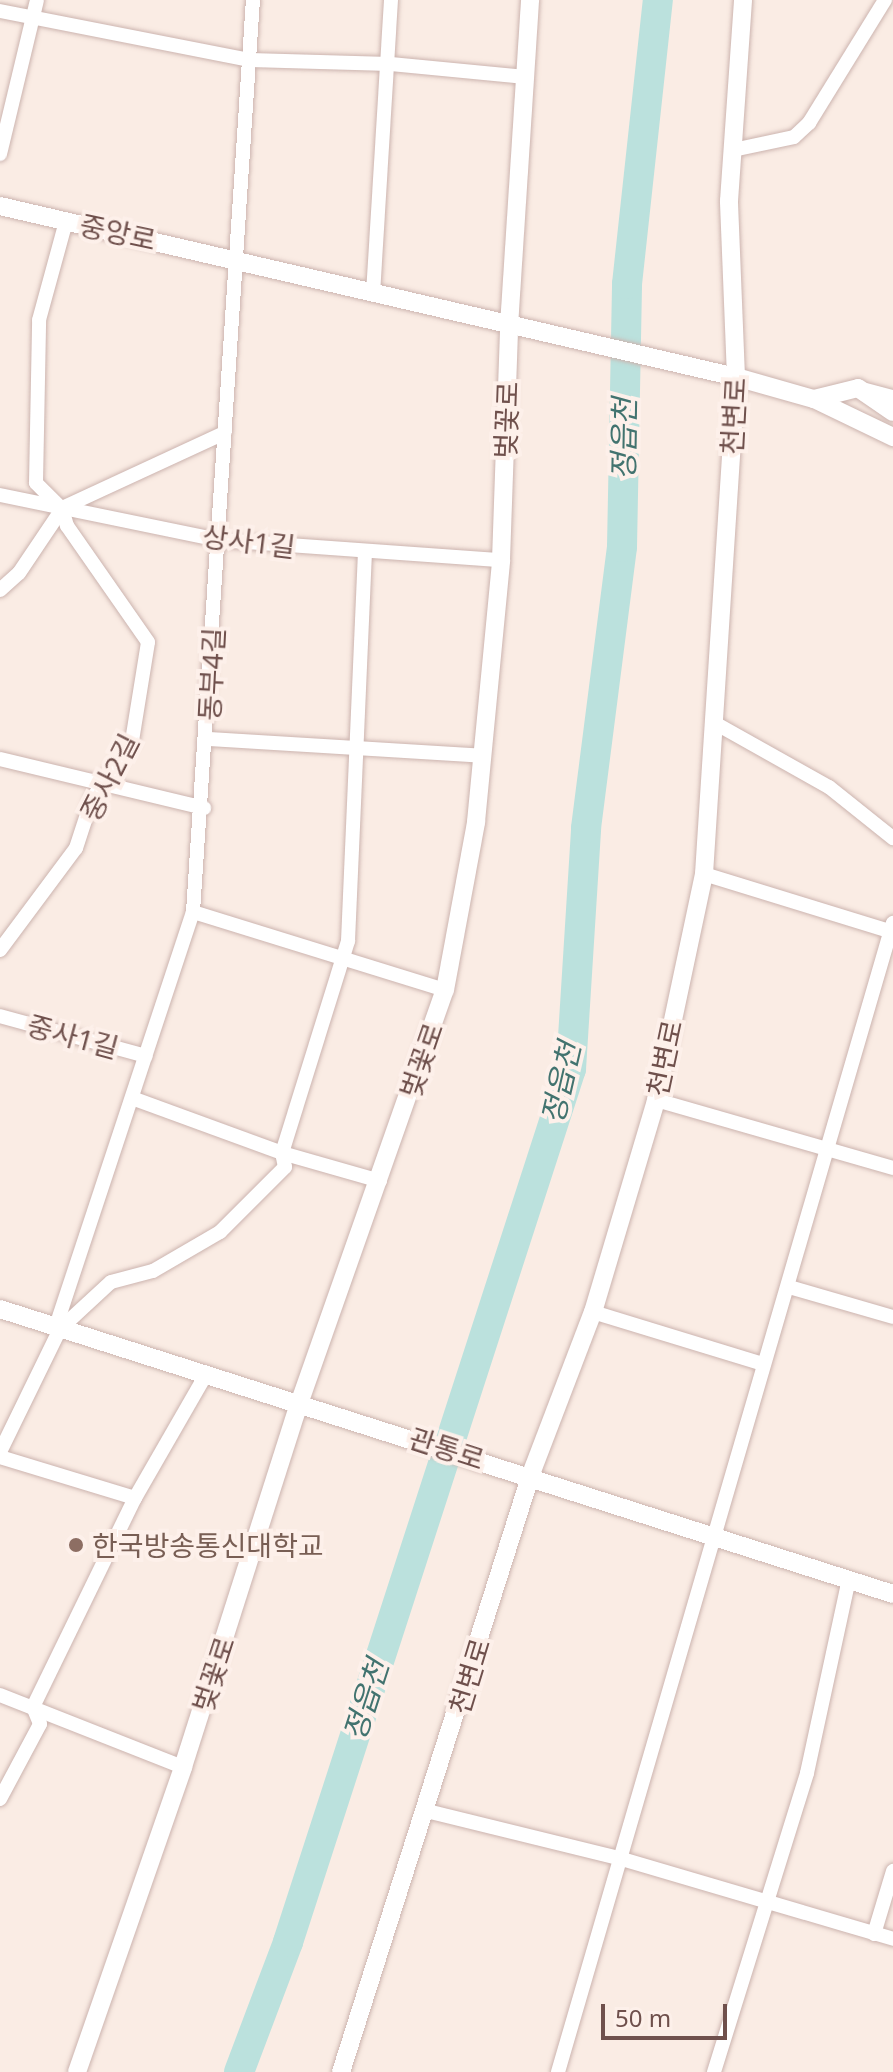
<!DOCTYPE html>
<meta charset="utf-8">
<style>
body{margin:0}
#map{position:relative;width:893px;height:2072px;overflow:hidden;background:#faece4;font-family:"Noto Sans","Noto Sans KR",sans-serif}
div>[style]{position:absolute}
.river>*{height:30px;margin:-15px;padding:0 15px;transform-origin:15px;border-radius:15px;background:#bbe1dd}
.roads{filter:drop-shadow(0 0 2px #ccb4af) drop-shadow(0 0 2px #ccb4af)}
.minor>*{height:14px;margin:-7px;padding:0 7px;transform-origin:7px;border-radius:7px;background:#fff}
.tertiary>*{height:18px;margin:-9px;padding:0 9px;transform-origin:9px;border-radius:9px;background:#fff}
.dots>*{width:22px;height:22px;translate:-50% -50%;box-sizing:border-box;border:4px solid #fdf0ea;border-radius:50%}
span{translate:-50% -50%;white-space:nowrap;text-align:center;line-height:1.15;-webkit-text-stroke:8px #fdf0ea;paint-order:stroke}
.street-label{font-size:28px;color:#6f504c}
.education-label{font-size:28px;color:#785e54}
.left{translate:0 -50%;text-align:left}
.water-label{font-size:30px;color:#42736f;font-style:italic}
.scale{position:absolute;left:601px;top:2004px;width:126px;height:36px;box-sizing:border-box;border:4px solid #6f504c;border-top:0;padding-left:10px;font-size:24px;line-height:28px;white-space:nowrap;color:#6f504c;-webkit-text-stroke:6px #fdf0ea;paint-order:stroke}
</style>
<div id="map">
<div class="river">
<i style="left:239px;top:2072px;width:139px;rotate:-69.3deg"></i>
<i style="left:288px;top:1942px;width:918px;rotate:-72.04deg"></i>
<i style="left:571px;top:1069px;width:241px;rotate:-86.4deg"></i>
<i style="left:586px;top:828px;width:283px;rotate:-82.7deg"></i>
<i style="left:622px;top:547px;width:263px;rotate:-88.9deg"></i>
<i style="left:627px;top:284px;width:286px;rotate:-83.8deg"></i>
</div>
<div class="roads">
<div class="minor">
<i style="left:0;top:11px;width:255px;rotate:11.1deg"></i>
<i style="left:250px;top:60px;width:140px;rotate:1.6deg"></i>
<i style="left:390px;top:64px;width:137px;rotate:5.5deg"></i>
<i style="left:733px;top:150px;width:62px;rotate:-12deg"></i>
<i style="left:794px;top:137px;width:21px;rotate:-43deg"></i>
<i style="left:809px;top:123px;width:145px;rotate:-58.3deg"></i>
<i style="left:0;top:154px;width:158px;rotate:-76.5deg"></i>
<i style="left:373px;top:294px;width:295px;rotate:-86.5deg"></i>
<i style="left:866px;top:390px;width:28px;rotate:15deg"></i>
<i style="left:0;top:495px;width:224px;rotate:11.6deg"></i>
<i style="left:219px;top:540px;width:283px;rotate:4.1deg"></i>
<i style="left:62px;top:508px;width:179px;rotate:-24.8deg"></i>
<i style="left:0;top:590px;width:25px;rotate:-42deg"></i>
<i style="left:19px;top:573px;width:77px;rotate:-56.1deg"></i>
<i style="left:713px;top:722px;width:133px;rotate:29.3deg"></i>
<i style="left:829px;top:787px;width:82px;rotate:38.6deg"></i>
<i style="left:208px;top:739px;width:276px;rotate:3.5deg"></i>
<i style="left:0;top:759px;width:210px;rotate:13.5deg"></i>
<i style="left:704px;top:874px;width:198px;rotate:17.1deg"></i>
<i style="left:193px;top:912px;width:264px;rotate:17.2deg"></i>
<i style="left:0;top:950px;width:127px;rotate:-53.3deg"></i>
<i style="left:76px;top:848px;width:52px;rotate:-71.9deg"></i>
<i style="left:92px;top:799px;width:70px;rotate:-55.4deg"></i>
<i style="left:132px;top:741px;width:100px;rotate:-80.8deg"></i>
<i style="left:148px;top:642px;width:141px;rotate:-124.9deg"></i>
<i style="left:67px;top:526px;width:18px;rotate:-106deg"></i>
<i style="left:62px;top:509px;width:37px;rotate:-135deg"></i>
<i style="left:36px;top:483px;width:163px;rotate:-88.9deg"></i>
<i style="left:39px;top:320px;width:103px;rotate:-74.7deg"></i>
<i style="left:0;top:1016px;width:151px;rotate:15.3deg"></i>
<i style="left:132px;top:1098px;width:160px;rotate:20.1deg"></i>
<i style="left:282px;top:1153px;width:222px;rotate:-72.7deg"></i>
<i style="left:348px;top:941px;width:388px;rotate:-87.5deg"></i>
<i style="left:656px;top:1100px;width:247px;rotate:16deg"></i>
<i style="left:789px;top:1287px;width:108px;rotate:16.1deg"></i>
<i style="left:593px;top:1312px;width:178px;rotate:17deg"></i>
<i style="left:56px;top:1326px;width:436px;rotate:-71.7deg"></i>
<i style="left:193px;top:912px;width:914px;rotate:-86.24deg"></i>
<i style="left:0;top:1452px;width:137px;rotate:-64deg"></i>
<i style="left:60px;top:1329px;width:69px;rotate:-42.7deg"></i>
<i style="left:111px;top:1282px;width:43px;rotate:-14.7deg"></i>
<i style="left:153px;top:1271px;width:78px;rotate:-30.2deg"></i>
<i style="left:220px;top:1232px;width:92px;rotate:-45deg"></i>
<i style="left:285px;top:1167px;width:14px;rotate:-102deg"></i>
<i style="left:282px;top:1153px;width:102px;rotate:15.9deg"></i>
<i style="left:0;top:1457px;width:141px;rotate:16.9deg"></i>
<i style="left:0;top:1695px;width:197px;rotate:21.5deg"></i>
<i style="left:0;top:1799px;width:85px;rotate:-61.9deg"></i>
<i style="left:40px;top:1724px;width:18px;rotate:-112deg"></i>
<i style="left:33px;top:1707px;width:233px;rotate:-64deg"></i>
<i style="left:135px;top:1498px;width:144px;rotate:-60.1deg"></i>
<i style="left:427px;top:1811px;width:201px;rotate:13.8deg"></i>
<i style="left:622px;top:1859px;width:283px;rotate:16.4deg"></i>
<i style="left:874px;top:1934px;width:66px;rotate:-73.2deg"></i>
<i style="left:558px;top:2072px;width:1197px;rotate:-73.75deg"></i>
<i style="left:714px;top:2072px;width:313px;rotate:-72.7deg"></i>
<i style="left:807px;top:1773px;width:198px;rotate:-77.8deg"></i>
</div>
<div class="tertiary">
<i style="left:0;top:206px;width:756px;rotate:13.08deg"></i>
<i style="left:736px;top:377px;width:81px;rotate:15.8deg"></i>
<i style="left:814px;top:399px;width:88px;rotate:25.7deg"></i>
<i style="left:814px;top:399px;width:45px;rotate:-14deg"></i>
<i style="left:858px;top:388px;width:42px;rotate:34.4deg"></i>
<i style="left:0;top:1309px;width:937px;rotate:17.7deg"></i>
<i style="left:77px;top:2072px;width:323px;rotate:-70.8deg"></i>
<i style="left:183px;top:1767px;width:384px;rotate:-72.3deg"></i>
<i style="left:300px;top:1401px;width:436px;rotate:-70.6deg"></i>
<i style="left:445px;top:990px;width:171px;rotate:-79.5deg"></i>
<i style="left:476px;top:822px;width:263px;rotate:-84.5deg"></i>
<i style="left:501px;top:560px;width:234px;rotate:-88deg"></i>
<i style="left:509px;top:326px;width:327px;rotate:-86.3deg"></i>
<i style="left:341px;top:2072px;width:627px;rotate:-72.37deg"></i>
<i style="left:531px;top:1474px;width:173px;rotate:-69.1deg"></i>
<i style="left:593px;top:1312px;width:221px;rotate:-73.4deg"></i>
<i style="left:656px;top:1100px;width:231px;rotate:-78deg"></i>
<i style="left:704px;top:874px;width:498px;rotate:-86.3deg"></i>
<i style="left:736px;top:377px;width:176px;rotate:-92.3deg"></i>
<i style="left:729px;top:201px;width:201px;rotate:-86deg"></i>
</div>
</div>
<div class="dots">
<i style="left:76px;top:1545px;background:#8d6e63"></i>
</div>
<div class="street-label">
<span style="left:118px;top:232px;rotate:12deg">중앙로</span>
<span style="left:733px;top:416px;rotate:-87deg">천변로</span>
<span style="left:506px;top:420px;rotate:-88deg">벚꽃로</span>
<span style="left:249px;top:541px;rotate:7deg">상사1길</span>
<span style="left:211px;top:674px;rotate:-87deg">동부4길</span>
<span style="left:109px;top:777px;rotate:-63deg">중사2길</span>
<span style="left:73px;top:1036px;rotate:15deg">중사1길</span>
<span style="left:664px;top:1058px;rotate:-78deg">천변로</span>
<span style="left:421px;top:1060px;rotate:-71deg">벚꽃로</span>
<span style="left:447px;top:1448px;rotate:18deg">관통로</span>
<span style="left:213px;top:1674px;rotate:-72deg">벚꽃로</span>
<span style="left:469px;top:1676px;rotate:-73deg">천변로</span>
</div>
<div class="education-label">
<span class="left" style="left:92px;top:1545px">한국방송통신대학교</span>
</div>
<div class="water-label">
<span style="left:624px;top:439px;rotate:-89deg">정읍천</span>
<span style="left:561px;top:1083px;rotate:-77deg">정읍천</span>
<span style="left:366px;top:1700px;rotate:-72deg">정읍천</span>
</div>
<div class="scale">50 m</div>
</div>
